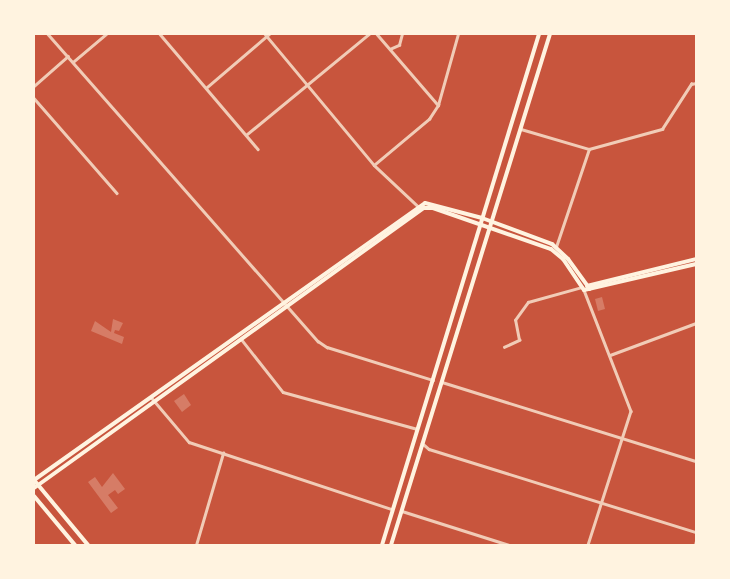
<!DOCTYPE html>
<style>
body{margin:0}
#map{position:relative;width:730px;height:579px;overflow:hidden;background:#c8553d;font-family:"Fira Sans",sans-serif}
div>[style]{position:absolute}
.building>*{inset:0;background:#d67c66}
.minor>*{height:2.5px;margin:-1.25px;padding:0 1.25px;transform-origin:1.25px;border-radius:1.25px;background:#f1ccb7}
.secondary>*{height:4px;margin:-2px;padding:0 2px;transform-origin:2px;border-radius:2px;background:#fff3e0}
.primary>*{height:4px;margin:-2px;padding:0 2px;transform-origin:2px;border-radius:2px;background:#fff3e0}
span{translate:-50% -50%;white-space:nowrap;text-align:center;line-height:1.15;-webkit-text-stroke:4.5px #fff3e0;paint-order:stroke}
.frame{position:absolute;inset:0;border:35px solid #fff3e0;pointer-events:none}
</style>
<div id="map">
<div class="building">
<i style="clip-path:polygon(602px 297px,605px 309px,598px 311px,595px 299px)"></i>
<i style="clip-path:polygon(113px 319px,123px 323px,119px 331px,115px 330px,114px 333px,124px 337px,122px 344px,91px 331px,95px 321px,111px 332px)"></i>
<i style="clip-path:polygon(184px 394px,191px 405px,182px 412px,174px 401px)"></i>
<i style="clip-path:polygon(113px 473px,125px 489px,118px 494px,115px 490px,108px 495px,118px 508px,111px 513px,88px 482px,95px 477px,102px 487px)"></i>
</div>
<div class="minor">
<i style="left:48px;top:34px;width:409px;rotate:48.7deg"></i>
<i style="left:318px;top:341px;width:11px;rotate:34deg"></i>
<i style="left:327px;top:347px;width:111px;rotate:17.3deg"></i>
<i style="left:160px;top:34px;width:151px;rotate:49.6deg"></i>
<i style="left:265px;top:34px;width:170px;rotate:50.2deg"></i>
<i style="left:374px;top:165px;width:63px;rotate:43.1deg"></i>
<i style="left:377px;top:34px;width:94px;rotate:49.3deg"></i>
<i style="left:390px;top:49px;width:10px;rotate:-24deg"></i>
<i style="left:399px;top:45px;width:11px;rotate:-75deg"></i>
<i style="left:73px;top:62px;width:43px;rotate:-40.3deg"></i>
<i style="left:34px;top:86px;width:45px;rotate:-41.4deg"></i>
<i style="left:206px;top:88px;width:83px;rotate:-40.6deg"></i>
<i style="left:34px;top:98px;width:126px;rotate:48.9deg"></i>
<i style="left:521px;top:129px;width:71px;rotate:16.4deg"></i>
<i style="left:589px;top:149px;width:76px;rotate:-15.3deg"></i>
<i style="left:662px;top:129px;width:54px;rotate:-57.2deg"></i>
<i style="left:691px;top:84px;width:5px;rotate:-11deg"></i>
<i style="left:246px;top:135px;width:159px;rotate:-39.4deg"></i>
<i style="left:374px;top:165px;width:72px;rotate:-39.9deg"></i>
<i style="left:429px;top:119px;width:17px;rotate:-57deg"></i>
<i style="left:438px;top:105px;width:74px;rotate:-74.3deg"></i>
<i style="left:556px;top:247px;width:103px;rotate:-71.4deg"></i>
<i style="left:584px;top:290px;width:130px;rotate:68.8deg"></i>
<i style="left:631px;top:411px;width:141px;rotate:107.8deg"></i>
<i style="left:242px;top:340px;width:66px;rotate:51.7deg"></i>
<i style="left:283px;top:392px;width:139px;rotate:15.4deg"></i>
<i style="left:504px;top:347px;width:17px;rotate:-25deg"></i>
<i style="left:519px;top:340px;width:20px;rotate:-101deg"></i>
<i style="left:515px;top:320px;width:22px;rotate:-54deg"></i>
<i style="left:528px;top:302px;width:56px;rotate:-15.5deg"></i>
<i style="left:610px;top:355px;width:92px;rotate:-20.4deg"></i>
<i style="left:442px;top:382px;width:266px;rotate:17.3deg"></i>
<i style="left:151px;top:397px;width:59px;rotate:49.8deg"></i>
<i style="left:189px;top:442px;width:214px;rotate:18.3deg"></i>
<i style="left:422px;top:443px;width:9px;rotate:41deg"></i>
<i style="left:429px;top:449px;width:280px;rotate:17.3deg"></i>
<i style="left:402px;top:511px;width:112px;rotate:17.6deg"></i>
<i style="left:196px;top:545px;width:96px;rotate:-73.6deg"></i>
<i style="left:695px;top:545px;width:4px;rotate:-76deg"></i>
</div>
<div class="secondary">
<i style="left:587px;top:286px;width:112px;rotate:-13.9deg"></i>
<i style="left:34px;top:480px;width:479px;rotate:-35.3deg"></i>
<i style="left:425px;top:203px;width:59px;rotate:14.7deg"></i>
<i style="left:482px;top:218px;width:75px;rotate:20.4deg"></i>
<i style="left:552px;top:244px;width:22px;rotate:43deg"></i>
<i style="left:568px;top:259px;width:37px;rotate:54deg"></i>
<i style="left:34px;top:488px;width:480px;rotate:-35.7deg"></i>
<i style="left:424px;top:208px;width:9px"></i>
<i style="left:433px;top:208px;width:125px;rotate:19.2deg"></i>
<i style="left:551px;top:249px;width:16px;rotate:40deg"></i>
<i style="left:563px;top:259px;width:37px;rotate:56deg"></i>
<i style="left:584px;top:290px;width:115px;rotate:-13.1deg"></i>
</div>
<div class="primary">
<i style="left:34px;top:480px;width:85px;rotate:50.3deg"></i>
<i style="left:34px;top:496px;width:64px;rotate:50.1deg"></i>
<i style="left:382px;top:545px;width:535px;rotate:-72.92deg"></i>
<i style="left:391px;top:545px;width:535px;rotate:-72.72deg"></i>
</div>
<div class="frame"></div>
</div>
